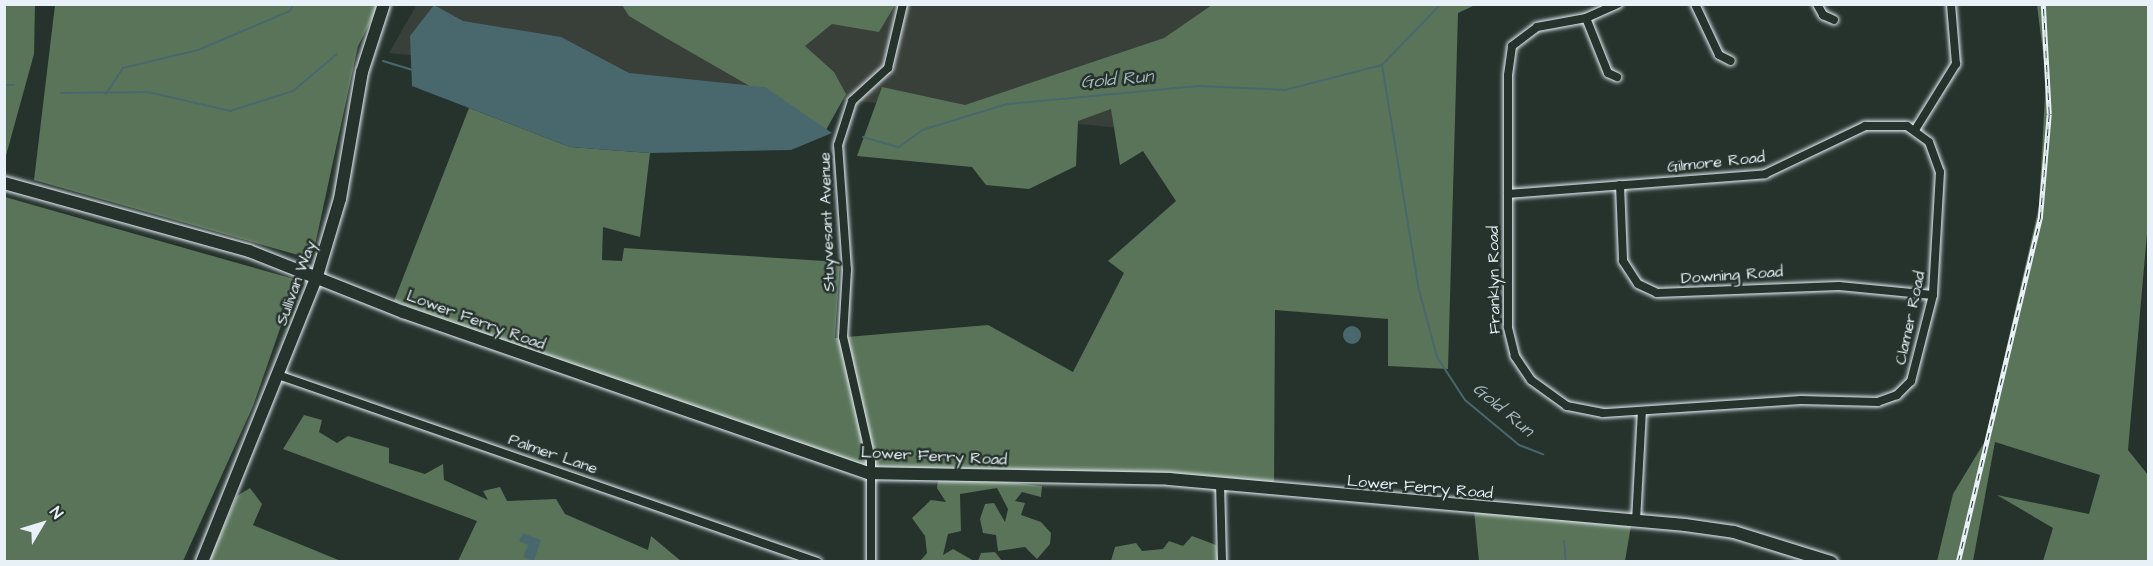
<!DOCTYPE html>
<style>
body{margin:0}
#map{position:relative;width:2153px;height:566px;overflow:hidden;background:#26332d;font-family:"Architects Daughter",sans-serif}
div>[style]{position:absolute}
.built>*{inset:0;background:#393f39}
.green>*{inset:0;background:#5a7459}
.water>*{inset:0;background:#48686e}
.round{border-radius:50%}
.stream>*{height:2px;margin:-1px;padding:0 1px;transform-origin:1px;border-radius:1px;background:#48686e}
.roads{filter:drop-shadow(0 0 2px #e8f1f8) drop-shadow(0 0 2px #e8f1f8)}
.street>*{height:8px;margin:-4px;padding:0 4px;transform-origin:4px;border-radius:4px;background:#26332d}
.secondary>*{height:12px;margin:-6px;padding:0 6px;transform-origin:6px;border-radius:6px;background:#26332d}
.rail>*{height:4.5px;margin-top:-2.25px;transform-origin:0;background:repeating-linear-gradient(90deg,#26332d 0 7px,#e8f1f8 0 14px);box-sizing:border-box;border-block:2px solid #e8f1f8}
span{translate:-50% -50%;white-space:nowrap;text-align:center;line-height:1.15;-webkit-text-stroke:5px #26332d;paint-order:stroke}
.street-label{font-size:16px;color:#e8f1f8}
.water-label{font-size:18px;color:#a8bac1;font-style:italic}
.frame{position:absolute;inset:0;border:6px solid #e8f1f8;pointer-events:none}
.north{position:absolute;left:12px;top:494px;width:60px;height:60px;-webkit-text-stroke:4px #26332d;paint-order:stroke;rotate:52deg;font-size:16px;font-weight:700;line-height:24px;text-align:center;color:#e8f1f8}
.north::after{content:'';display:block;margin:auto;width:21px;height:27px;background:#e8f1f8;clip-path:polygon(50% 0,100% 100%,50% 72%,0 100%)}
</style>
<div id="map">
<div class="built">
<i style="clip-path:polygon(417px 4px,1439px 5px,1440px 161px,389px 53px)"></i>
</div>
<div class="green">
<i style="clip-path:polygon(5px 4px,35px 5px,34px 54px,5px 159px)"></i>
<i style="clip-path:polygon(55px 5px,379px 5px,358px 46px,312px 259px,34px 180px)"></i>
<i style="clip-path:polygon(622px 5px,895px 5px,879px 32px,832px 24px,805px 46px,834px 72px,846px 94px,826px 130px,666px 38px,629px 16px)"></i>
<i style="clip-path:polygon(1212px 5px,1475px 5px,1458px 13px,1448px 369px,1388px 366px,1388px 319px,1275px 310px,1274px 489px,863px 467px,745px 433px,394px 301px,469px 108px,570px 147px,650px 153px,640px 237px,603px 227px,602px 260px,622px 261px,624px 248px,840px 262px,835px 338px,988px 325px,1073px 372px,1124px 273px,1108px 261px,1176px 201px,1143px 151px,1120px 165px,1111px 109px,1078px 121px,1076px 166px,1029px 189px,986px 185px,972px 167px,857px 156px,882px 87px,965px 105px,1164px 38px)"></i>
<i style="clip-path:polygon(2037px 5px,2148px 5px,2148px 222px,2128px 450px,2148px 475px,2148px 561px,2043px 561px,2053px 528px,1997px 495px,2089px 514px,2100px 475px,1995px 442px,1973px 561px,1937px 561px,1953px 494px,1985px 441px,2039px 206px,2046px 77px)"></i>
<i style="clip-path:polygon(5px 197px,297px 280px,253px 406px,183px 561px,5px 561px)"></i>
<i style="clip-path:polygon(304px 415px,322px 420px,319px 432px,337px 443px,348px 436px,389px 448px,389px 463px,425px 474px,443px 464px,444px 480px,488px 500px,483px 491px,500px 487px,507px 501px,556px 499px,565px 514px,648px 550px,651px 536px,681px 561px,458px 561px,477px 521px,283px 449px)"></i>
<i style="clip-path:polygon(939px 474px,1042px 486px,1041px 497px,1022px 492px,1015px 501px,1025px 503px,1021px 515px,1041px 522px,1051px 533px,1050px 544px,1037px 559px,1025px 547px,998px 551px,996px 535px,983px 533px,980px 519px,985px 504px,994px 503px,1005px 522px,1008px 509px,997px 488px,960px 494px,961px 531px,948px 534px,943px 555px,953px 549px,974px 561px,920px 561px,927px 553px,925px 536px,912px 518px,931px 500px,946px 502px,937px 488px)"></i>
<i style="clip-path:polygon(250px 488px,262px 504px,253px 525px,341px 561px,209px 561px,237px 496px)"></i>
<i style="clip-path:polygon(1474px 510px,1632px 520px,1625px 561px,1479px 561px)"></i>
<i style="clip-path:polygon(1192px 536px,1216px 545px,1218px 561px,1111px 561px,1115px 547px,1136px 543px,1142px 551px,1163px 549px,1169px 541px,1183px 546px)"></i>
<i style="clip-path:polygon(995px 552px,1002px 561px,978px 561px,981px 553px)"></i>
</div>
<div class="water">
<i style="clip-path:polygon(434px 5px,463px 21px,561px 37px,629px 73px,765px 87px,832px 133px,791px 150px,650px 153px,570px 147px,412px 86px,410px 36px)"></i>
<i class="round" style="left:1343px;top:326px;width:18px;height:18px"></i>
<i style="clip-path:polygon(523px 533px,541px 540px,534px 561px,523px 557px,528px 545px,519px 541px)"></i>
</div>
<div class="stream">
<i style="left:383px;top:61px;width:31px;rotate:17deg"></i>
<i style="left:1382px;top:65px;width:224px;rotate:80.7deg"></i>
<i style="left:1418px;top:286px;width:73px;rotate:75deg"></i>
<i style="left:1437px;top:357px;width:51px;rotate:56.9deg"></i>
<i style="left:1465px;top:400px;width:70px;rotate:39.8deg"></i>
<i style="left:1519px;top:445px;width:26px;rotate:21deg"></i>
<i style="left:4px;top:85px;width:10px"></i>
<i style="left:61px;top:93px;width:87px;rotate:-0.7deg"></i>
<i style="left:148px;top:92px;width:84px;rotate:13deg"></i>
<i style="left:230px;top:111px;width:66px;rotate:-17.6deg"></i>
<i style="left:293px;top:91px;width:57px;rotate:-40.1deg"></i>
<i style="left:106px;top:94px;width:31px;rotate:-57deg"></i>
<i style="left:123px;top:68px;width:77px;rotate:-13.5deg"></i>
<i style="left:198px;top:50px;width:100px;rotate:-23deg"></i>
<i style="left:290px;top:11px;width:8px;rotate:-67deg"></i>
<i style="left:863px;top:137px;width:37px;rotate:16deg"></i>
<i style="left:899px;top:147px;width:29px;rotate:-36deg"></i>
<i style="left:922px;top:130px;width:89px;rotate:-17deg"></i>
<i style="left:1007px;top:104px;width:192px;rotate:-5.4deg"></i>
<i style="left:1198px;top:86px;width:87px;rotate:2.6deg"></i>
<i style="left:1285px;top:90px;width:100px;rotate:-14.5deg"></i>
<i style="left:1382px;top:65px;width:85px;rotate:-46deg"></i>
<i style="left:1564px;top:541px;width:21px;rotate:85deg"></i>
</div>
<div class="roads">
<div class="street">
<i style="left:1695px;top:4px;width:56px;rotate:64.8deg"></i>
<i style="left:1719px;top:55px;width:13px;rotate:27deg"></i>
<i style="left:1817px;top:4px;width:13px;rotate:61deg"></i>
<i style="left:1823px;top:15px;width:12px;rotate:24deg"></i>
<i style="left:1586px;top:18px;width:59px;rotate:68.2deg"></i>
<i style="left:1608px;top:73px;width:10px;rotate:24deg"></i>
<i style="left:1915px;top:130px;width:78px;rotate:-58.2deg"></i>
<i style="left:1956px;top:64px;width:60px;rotate:-94.8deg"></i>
<i style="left:1620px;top:185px;width:76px;rotate:87.7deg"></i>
<i style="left:1623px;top:261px;width:27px;rotate:57deg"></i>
<i style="left:1638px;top:284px;width:21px;rotate:25deg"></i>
<i style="left:1657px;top:293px;width:182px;rotate:-2.2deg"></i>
<i style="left:1839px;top:286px;width:94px;rotate:5.5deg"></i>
<i style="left:1508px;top:194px;width:258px;rotate:-4.4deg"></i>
<i style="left:1765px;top:174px;width:111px;rotate:-25.6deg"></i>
<i style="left:1865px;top:126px;width:42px"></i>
<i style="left:1907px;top:126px;width:27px;rotate:36deg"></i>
<i style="left:1929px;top:142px;width:32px;rotate:70deg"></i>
<i style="left:1940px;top:172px;width:123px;rotate:93.3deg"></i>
<i style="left:1933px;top:295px;width:89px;rotate:104.3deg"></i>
<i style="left:1911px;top:381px;width:20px;rotate:135deg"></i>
<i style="left:1897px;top:395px;width:20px;rotate:160deg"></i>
<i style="left:1878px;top:402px;width:77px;rotate:-178.5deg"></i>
<i style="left:1801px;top:400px;width:198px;rotate:176.2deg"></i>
<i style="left:1603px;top:413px;width:37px;rotate:-169deg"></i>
<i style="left:1567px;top:406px;width:44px;rotate:-144.2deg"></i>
<i style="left:1531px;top:380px;width:29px;rotate:-124deg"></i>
<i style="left:1515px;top:356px;width:30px;rotate:-104deg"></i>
<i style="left:1508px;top:327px;width:252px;rotate:-90deg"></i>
<i style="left:1508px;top:75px;width:29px;rotate:-82deg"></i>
<i style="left:1512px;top:46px;width:31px;rotate:-37deg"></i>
<i style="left:1537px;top:27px;width:50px;rotate:-10.4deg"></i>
<i style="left:1586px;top:18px;width:35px;rotate:-24deg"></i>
<i style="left:278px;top:375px;width:571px;rotate:19.13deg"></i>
<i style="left:1220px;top:483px;width:79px;rotate:88.5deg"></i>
<i style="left:1636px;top:521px;width:110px;rotate:-86.9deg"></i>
<i style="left:871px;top:562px;width:102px;rotate:-90deg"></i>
<i style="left:871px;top:460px;width:126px;rotate:-102.8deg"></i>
<i style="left:843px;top:337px;width:67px;rotate:-86.6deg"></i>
<i style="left:847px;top:270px;width:125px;rotate:-94.1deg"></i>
<i style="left:838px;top:145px;width:46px;rotate:-72.3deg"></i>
<i style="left:852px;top:101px;width:49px;rotate:-42.5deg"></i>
<i style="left:888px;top:68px;width:66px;rotate:-76.8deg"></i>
</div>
<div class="secondary">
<i style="left:4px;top:183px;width:254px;rotate:15.5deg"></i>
<i style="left:249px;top:251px;width:166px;rotate:21.6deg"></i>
<i style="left:403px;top:312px;width:493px;rotate:19.1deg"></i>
<i style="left:869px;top:473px;width:300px;rotate:1.1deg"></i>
<i style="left:1169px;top:479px;width:518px;rotate:5.09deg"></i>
<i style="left:1685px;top:525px;width:49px;rotate:8.1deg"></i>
<i style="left:1734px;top:532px;width:102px;rotate:17.2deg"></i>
<i style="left:202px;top:562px;width:308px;rotate:-68.1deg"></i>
<i style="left:317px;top:276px;width:80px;rotate:-73.4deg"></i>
<i style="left:340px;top:199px;width:129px;rotate:-80.2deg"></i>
<i style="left:362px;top:72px;width:71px;rotate:-72.1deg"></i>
</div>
</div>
<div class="rail">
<i style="left:1958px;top:562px;width:353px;rotate:-76.6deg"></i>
<i style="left:2040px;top:219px;width:105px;rotate:-85.1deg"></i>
<i style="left:2049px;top:114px;width:110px;rotate:-93.1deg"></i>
</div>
<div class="street-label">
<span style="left:1716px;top:162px;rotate:-6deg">Gilmore Road</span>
<span style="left:827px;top:222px;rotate:-92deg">Stuyvesant Avenue</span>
<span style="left:1732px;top:275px;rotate:-4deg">Downing Road</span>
<span style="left:1494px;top:280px;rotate:-91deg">Franklyn Road</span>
<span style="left:296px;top:283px;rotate:-70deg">Sullivan Way</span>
<span style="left:1910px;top:318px;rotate:-78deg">Clamer Road</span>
<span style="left:476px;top:320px;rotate:20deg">Lower Ferry Road</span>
<span style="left:553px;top:454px;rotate:19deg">Palmer Lane</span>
<span style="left:934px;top:456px;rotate:3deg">Lower Ferry Road</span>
<span style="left:1420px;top:487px;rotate:5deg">Lower Ferry Road</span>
</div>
<div class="water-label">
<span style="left:1117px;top:80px;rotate:-5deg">Gold Run</span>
<span style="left:1503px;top:410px;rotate:40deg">Gold Run</span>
</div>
<div class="frame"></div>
<div class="north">N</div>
</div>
